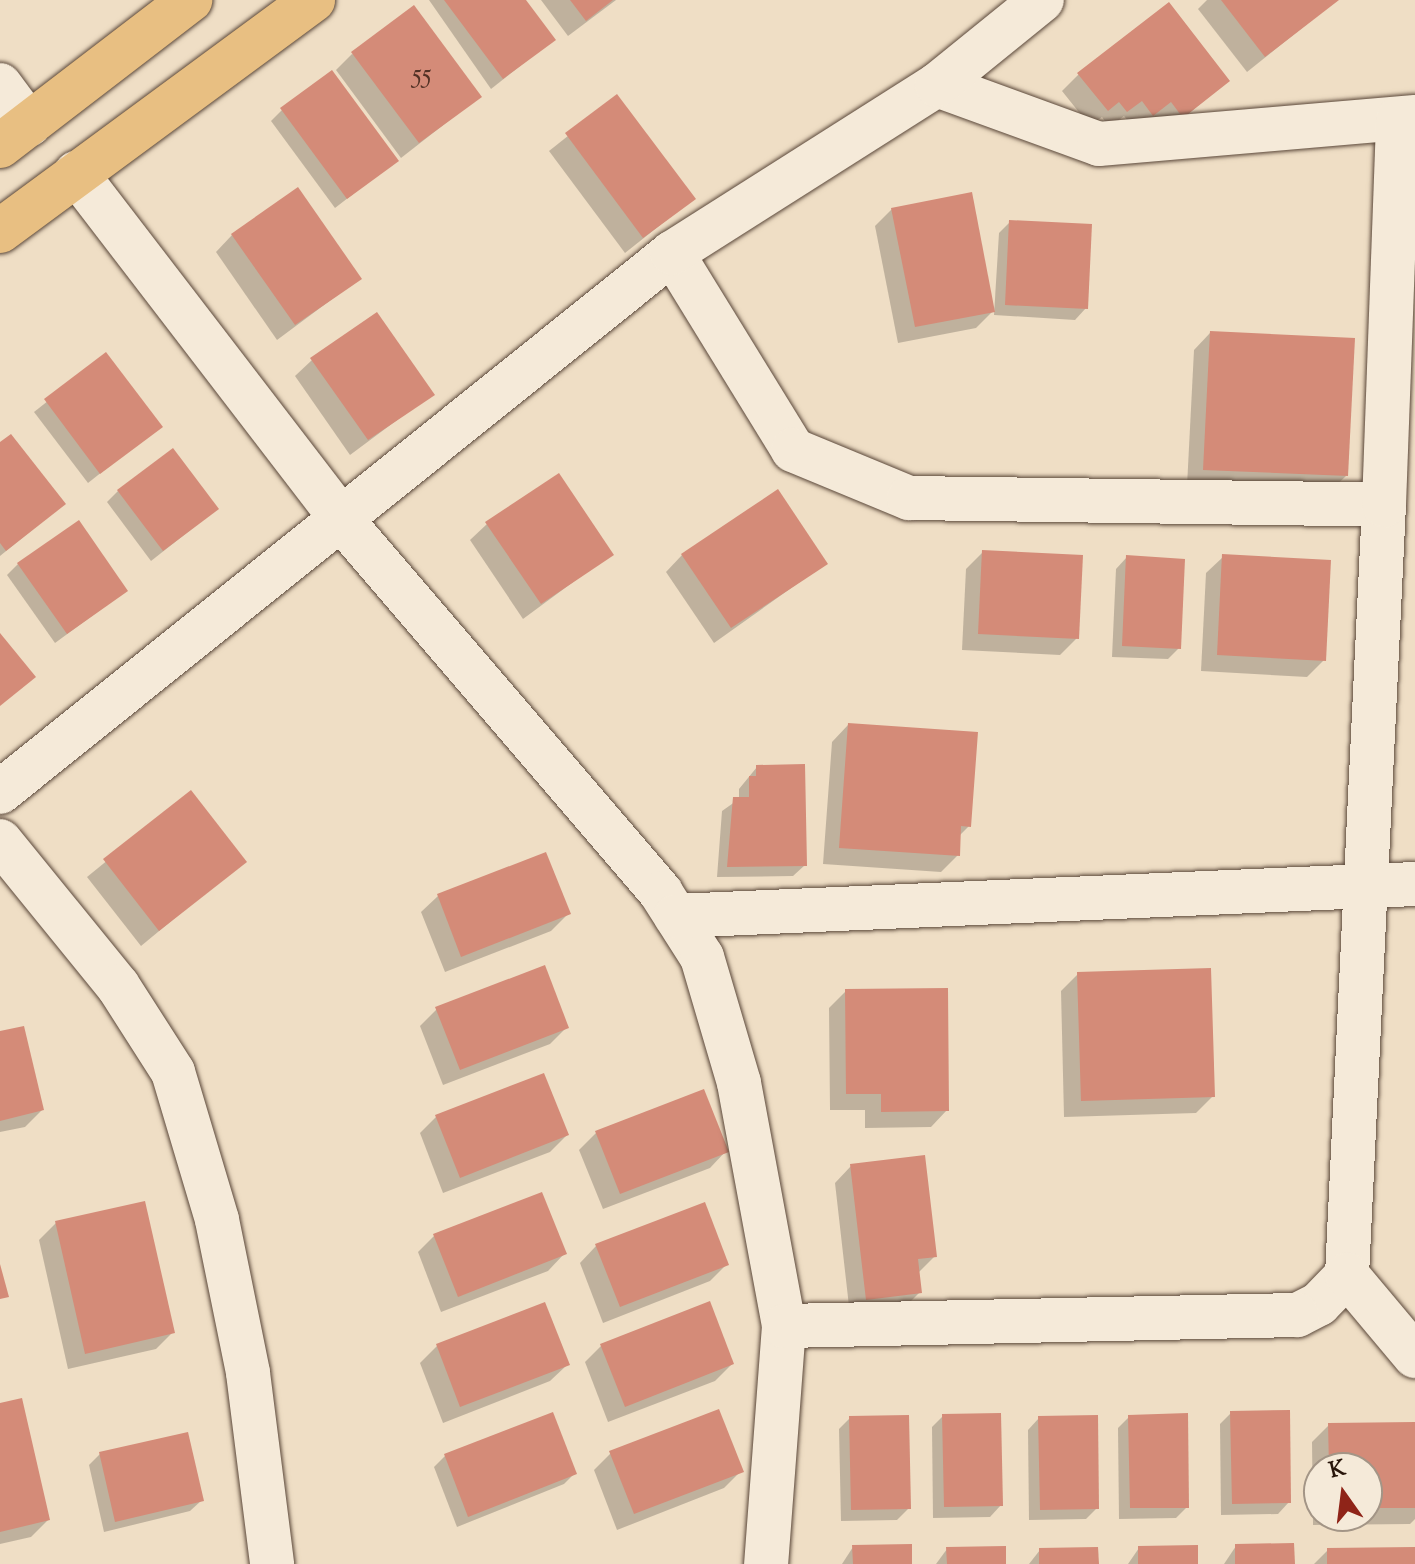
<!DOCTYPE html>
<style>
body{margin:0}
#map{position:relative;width:1415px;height:1564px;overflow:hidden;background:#efdec5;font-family:"Sorts Mill Goudy",serif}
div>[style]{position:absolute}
.shadow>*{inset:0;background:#0003}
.building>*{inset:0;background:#d48b78}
.roads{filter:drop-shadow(0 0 2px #5a4739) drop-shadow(0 0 2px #5a4739)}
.minor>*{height:44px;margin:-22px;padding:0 22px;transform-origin:22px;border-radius:22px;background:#f5ead9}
.major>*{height:44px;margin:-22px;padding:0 22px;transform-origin:22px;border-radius:22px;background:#e8bf82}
span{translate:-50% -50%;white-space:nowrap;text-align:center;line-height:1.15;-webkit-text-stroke:7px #f5ead9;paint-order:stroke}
.number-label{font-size:28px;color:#533226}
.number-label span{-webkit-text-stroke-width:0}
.north{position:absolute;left:1303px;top:1452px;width:80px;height:80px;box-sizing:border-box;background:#f5ead9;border:2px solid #a39586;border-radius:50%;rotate:346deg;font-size:22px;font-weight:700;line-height:32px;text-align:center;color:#28150a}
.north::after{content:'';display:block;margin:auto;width:28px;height:36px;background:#8f2418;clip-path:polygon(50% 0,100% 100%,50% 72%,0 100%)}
</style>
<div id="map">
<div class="shadow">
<i style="clip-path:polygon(429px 0,523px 0,553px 40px,491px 89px)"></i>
<i style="clip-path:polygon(541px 0,616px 0,568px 36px)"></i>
<i style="clip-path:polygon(1207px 0,1337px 0,1247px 72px,1198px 9px)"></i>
<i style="clip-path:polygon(352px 54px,479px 97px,401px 158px,336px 70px)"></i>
<i style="clip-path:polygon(1079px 74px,1228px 81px,1165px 133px,1153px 117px,1136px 131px,1124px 116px,1109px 127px,1102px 117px,1090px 126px,1062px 91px)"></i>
<i style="clip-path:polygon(617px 97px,693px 199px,625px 253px,549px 151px)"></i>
<i style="clip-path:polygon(282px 110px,397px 160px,335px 208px,271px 121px)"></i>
<i style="clip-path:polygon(892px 209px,994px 310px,976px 328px,898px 343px,875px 226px)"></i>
<i style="clip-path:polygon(1010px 222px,1086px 308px,1075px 320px,994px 315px,999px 233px)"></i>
<i style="clip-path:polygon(232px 235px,359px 279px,277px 340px,216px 252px)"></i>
<i style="clip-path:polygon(1210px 333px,1346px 476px,1329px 492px,1187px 486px,1194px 350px)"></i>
<i style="clip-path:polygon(106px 355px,160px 426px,88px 483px,34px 412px)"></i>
<i style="clip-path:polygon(312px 360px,432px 394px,350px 455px,295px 376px)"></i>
<i style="clip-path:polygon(0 445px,64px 504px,0 556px)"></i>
<i style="clip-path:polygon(118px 491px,217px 509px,151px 561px,107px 502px)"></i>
<i style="clip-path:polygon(487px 524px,611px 554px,523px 619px,470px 540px)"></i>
<i style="clip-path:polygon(983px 552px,1077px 638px,1060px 655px,962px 650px,966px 569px)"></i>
<i style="clip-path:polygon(682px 555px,825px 564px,714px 643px,666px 572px)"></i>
<i style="clip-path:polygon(1127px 557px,1179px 648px,1168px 659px,1112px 657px,1116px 569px)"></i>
<i style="clip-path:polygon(1223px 557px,1324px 660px,1307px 677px,1201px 671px,1206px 573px)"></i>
<i style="clip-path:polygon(18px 564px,126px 591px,55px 643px,7px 575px)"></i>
<i style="clip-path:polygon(848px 725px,969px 826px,959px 836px,958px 855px,941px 872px,823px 864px,832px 742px)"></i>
<i style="clip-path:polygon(757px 767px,805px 865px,793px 876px,717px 877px,722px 811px,739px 799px,739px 789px)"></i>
<i style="clip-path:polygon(190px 793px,244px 861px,141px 946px,87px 877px)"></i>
<i style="clip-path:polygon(438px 896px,568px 914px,551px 931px,445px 972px,421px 912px)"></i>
<i style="clip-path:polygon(1078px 974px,1213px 1096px,1196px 1113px,1064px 1117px,1061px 991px)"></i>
<i style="clip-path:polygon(846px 991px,947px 1110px,931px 1127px,865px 1128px,865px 1110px,830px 1110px,829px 1008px)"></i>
<i style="clip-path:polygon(437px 1009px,567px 1027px,550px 1044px,443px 1085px,420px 1026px)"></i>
<i style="clip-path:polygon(0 1033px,42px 1110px,25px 1127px,0 1132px)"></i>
<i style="clip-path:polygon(436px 1117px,567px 1135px,550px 1152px,443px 1193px,420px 1133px)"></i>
<i style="clip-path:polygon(596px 1133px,726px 1151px,710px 1168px,603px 1209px,579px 1150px)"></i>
<i style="clip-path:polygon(851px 1166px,935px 1256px,917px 1274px,920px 1292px,903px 1309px,850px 1315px,835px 1183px)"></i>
<i style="clip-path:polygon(56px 1223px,173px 1332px,156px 1349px,68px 1369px,39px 1240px)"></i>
<i style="clip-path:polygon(434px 1236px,564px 1254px,548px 1271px,441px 1312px,418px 1252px)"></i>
<i style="clip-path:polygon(596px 1246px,726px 1265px,710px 1281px,603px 1323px,580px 1263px)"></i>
<i style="clip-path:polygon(602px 1345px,732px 1364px,715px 1381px,608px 1422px,585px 1362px)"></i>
<i style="clip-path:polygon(437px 1346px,567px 1365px,550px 1381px,443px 1423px,420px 1363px)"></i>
<i style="clip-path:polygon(0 1405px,48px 1520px,31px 1537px,0 1544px)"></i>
<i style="clip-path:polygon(1231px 1413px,1289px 1502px,1278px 1514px,1221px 1515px,1220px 1424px)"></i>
<i style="clip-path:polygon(943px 1416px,1001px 1505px,990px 1517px,933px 1518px,932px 1427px)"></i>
<i style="clip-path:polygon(1129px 1417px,1187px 1507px,1176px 1518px,1119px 1519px,1118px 1428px)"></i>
<i style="clip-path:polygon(850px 1418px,909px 1508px,897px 1520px,841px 1521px,839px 1429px)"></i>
<i style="clip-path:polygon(1039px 1418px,1097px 1508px,1086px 1519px,1029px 1520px,1028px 1430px)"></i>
<i style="clip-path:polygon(evenodd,1415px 1424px,1415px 1519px,1410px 1524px,1313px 1525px,1312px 1442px,1329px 1425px,1415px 1424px,1319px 1468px,1367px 1468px,1367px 1516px,1319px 1516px,1319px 1468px)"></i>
<i style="clip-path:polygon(611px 1453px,741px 1471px,724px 1488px,617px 1530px,594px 1470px)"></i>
<i style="clip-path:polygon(100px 1454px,202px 1500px,190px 1511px,104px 1532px,89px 1465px)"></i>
<i style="clip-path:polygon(445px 1456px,575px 1473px,564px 1484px,457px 1527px,434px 1467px)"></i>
<i style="clip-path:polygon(1236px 1546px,1293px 1564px,1224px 1564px)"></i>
<i style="clip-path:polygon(853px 1547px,910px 1564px,842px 1564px)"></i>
<i style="clip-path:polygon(1139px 1548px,1196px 1564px,1128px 1564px)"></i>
<i style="clip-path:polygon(947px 1549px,1004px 1564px,936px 1564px)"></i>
<i style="clip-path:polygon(1415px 1549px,1415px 1564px,1314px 1564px,1328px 1550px)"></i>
<i style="clip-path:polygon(1040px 1550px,1097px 1564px,1029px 1564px)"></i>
</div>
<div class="building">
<i style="clip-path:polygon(444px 0,526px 0,556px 40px,503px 79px)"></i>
<i style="clip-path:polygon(570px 0,613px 0,586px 21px)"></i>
<i style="clip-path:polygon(1221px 0,1339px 0,1265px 57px)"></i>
<i style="clip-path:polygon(1169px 2px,1230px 81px,1183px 118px,1171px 102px,1153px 116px,1142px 101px,1127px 112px,1119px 102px,1108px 111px,1077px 73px)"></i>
<i style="clip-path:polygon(414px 5px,482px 97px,419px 143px,351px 52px)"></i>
<i style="clip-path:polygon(332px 70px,399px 161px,347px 199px,280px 108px)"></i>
<i style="clip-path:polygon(617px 94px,696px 199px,643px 238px,565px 133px)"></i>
<i style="clip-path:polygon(298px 187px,362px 279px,295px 325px,231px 234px)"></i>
<i style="clip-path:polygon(972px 192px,995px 312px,915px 327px,891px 208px)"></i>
<i style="clip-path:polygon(1009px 220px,1092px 224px,1088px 309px,1005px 305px)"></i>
<i style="clip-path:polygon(377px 312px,435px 395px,368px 440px,310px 358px)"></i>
<i style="clip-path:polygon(1210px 331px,1355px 338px,1348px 476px,1203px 470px)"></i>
<i style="clip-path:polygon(106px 352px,163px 427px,100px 474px,44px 399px)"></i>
<i style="clip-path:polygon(11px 434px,66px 504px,6px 551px,0 543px,0 442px)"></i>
<i style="clip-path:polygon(173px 448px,219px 509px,163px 551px,117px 490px)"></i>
<i style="clip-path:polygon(559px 473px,614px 555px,541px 604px,485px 522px)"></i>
<i style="clip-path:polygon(778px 489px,828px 564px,731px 628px,681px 554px)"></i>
<i style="clip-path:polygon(79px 520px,128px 591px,67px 634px,17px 563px)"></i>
<i style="clip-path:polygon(982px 550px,1083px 555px,1079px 639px,978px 634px)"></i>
<i style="clip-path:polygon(1222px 554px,1331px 560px,1326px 661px,1217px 655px)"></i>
<i style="clip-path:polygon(1126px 555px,1185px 559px,1181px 649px,1122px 646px)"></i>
<i style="clip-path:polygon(0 633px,36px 677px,0 706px)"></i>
<i style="clip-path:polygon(848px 723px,978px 732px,971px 827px,961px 826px,960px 856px,839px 848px)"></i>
<i style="clip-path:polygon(805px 764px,807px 866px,727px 867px,733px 797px,749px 797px,749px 776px,756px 776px,756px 765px)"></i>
<i style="clip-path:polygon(191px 790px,247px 862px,159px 931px,103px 859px)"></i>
<i style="clip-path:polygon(546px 852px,571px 914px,461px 957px,437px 894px)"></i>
<i style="clip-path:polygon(545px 965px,569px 1028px,460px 1070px,435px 1007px)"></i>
<i style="clip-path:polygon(1211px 968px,1215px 1097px,1081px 1101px,1077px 972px)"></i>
<i style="clip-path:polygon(948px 988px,949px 1111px,881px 1112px,881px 1094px,846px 1094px,845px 989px)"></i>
<i style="clip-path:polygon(24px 1026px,44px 1110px,0 1121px,0 1031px)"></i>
<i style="clip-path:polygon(544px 1073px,569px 1135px,460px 1178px,435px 1115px)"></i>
<i style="clip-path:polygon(704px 1089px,729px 1152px,620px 1194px,595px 1131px)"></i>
<i style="clip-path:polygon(925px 1155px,937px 1257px,918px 1259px,922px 1293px,866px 1300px,850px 1164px)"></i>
<i style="clip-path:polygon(542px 1192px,567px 1254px,458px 1297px,433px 1234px)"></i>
<i style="clip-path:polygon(145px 1201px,175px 1333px,85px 1354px,55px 1221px)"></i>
<i style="clip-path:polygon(705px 1202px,729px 1265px,620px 1307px,595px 1244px)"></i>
<i style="clip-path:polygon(0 1264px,9px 1297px,0 1299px)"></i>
<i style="clip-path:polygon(710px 1301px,734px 1364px,625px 1407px,600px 1344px)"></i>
<i style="clip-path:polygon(545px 1302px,570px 1365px,460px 1407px,436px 1344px)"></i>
<i style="clip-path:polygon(22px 1398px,50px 1520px,0 1532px,0 1403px)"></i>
<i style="clip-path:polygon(719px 1409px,744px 1472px,634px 1514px,609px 1451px)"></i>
<i style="clip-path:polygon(1290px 1410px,1291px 1503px,1232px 1504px,1230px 1411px)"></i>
<i style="clip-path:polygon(553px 1412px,577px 1474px,468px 1517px,444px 1454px)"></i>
<i style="clip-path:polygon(1001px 1413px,1003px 1506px,944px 1507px,942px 1414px)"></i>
<i style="clip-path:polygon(1188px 1413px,1189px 1508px,1130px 1508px,1128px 1415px)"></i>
<i style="clip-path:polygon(909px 1415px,911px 1509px,851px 1510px,849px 1416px)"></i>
<i style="clip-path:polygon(1098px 1415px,1099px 1509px,1040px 1510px,1038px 1416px)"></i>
<i style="clip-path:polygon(1415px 1422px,1415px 1508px,1367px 1508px,1367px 1468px,1329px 1468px,1328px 1423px)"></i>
<i style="clip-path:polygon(188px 1432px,204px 1501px,115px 1522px,99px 1452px)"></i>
<i style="clip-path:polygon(1294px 1543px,1295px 1564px,1235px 1564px,1235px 1544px)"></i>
<i style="clip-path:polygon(912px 1544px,912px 1564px,853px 1564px,852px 1545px)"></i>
<i style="clip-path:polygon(1198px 1545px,1198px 1564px,1138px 1564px,1138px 1546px)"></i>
<i style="clip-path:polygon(1006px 1546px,1006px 1564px,947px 1564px,946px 1547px)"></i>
<i style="clip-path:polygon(1098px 1547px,1099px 1564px,1039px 1564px,1039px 1548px)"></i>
<i style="clip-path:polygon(1415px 1547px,1415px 1564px,1327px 1564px,1327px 1548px)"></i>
</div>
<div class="roads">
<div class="minor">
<i style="left:0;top:85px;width:49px;rotate:53.4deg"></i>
<i style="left:937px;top:85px;width:172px;rotate:20deg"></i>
<i style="left:1099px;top:144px;width:317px;rotate:-4.9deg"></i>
<i style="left:76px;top:173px;width:444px;rotate:52.5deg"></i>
<i style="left:346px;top:525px;width:484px;rotate:49.4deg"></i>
<i style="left:661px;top:893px;width:76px;rotate:57.4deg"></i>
<i style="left:702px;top:957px;width:131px;rotate:73.6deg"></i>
<i style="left:739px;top:1083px;width:247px;rotate:79.5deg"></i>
<i style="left:784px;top:1326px;width:239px;rotate:94.3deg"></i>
<i style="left:672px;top:253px;width:231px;rotate:58.4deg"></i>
<i style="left:793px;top:450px;width:126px;rotate:22.5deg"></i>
<i style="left:909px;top:498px;width:475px;rotate:0.8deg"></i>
<i style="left:1384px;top:505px;width:771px;rotate:92.75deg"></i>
<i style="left:1347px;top:1275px;width:40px;rotate:134deg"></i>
<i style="left:1319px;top:1304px;width:25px;rotate:153deg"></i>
<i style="left:1297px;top:1315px;width:513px;rotate:178.77deg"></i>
<i style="left:1384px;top:505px;width:386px;rotate:-87.9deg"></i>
<i style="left:0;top:792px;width:861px;rotate:-38.73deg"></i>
<i style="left:672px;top:253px;width:314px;rotate:-32.4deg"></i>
<i style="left:937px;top:85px;width:135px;rotate:-39deg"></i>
<i style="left:0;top:841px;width:187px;rotate:50.9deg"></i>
<i style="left:118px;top:986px;width:102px;rotate:57.4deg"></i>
<i style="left:173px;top:1072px;width:154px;rotate:73.4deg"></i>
<i style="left:217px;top:1220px;width:156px;rotate:78.5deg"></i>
<i style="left:248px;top:1373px;width:193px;rotate:82.8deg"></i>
<i style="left:676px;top:916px;width:740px;rotate:-2.48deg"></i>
<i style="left:1347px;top:1275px;width:106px;rotate:50deg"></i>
</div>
<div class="major">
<i style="left:0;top:146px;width:240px;rotate:-37.5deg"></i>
<i style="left:0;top:231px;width:389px;rotate:-36.4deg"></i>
</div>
</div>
<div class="number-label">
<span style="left:422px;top:75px">55</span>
</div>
<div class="north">K</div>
</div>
